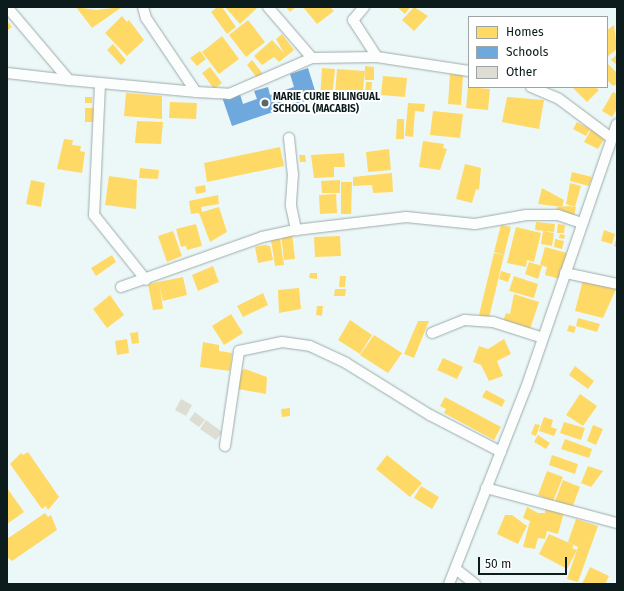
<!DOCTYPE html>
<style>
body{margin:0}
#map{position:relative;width:624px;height:591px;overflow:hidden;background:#ecf8f8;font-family:"Fira Sans",sans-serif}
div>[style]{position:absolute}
.homes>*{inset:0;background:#ffd966}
.schools>*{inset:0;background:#6fa8dc}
.building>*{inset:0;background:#deddd3}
.roads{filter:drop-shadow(0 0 1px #9eaaaa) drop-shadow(0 0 1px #9eaaaa)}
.street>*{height:10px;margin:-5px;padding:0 5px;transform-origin:5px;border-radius:5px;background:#fcfefe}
.dots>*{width:11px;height:11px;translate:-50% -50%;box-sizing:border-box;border:2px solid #fff;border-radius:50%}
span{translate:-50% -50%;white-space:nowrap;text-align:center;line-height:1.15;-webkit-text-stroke:4px #fff;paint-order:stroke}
.poi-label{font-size:10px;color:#0c1b1c;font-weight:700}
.left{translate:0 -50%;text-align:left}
.frame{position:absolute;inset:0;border:8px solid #0c1b1c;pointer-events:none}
.legend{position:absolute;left:468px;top:16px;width:140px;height:72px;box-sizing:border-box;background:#fff;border:1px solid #9ea4a4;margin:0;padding:5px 7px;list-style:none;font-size:12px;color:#0c1b1c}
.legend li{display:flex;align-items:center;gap:8px;height:20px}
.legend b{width:20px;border:1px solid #9ea4a4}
.scale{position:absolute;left:478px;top:557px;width:89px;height:18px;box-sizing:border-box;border:2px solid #0c1b1c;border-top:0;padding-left:5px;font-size:12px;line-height:14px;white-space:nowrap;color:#0c1b1c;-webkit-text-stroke:3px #fff;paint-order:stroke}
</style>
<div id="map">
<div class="homes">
<i style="clip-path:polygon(76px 7px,96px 10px,122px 7px,92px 28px)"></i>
<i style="clip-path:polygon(217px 7px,222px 7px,236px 27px,227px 34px,211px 12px)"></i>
<i style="clip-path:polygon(225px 7px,258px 7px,240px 24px)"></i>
<i style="clip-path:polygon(286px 7px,296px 7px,290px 12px)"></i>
<i style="clip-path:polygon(303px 7px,330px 7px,334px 11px,317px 24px)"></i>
<i style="clip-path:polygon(397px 7px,410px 7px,405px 14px)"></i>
<i style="clip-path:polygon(414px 7px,428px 16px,414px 31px,402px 20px)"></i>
<i style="clip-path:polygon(122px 16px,127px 22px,129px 20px,144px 40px,127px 56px,105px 33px)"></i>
<i style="clip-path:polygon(248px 20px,265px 42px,246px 57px,229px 35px)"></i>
<i style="clip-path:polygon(7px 21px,12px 27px,7px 31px)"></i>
<i style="clip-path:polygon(614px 25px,617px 49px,607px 57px,607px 30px)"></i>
<i style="clip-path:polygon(282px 34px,294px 50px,279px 62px,274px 57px,262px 65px,254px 56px,272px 40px,284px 53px,276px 39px)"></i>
<i style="clip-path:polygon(222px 36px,239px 59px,219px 74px,202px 52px)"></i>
<i style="clip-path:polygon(113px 44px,126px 60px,121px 65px,107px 50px)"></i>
<i style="clip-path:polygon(200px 51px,206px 59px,197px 66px,190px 58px)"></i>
<i style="clip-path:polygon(617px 54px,617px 65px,611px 60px)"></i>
<i style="clip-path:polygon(252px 60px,263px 74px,258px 79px,247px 65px)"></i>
<i style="clip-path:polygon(607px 63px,617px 73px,617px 84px,613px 86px,607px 80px)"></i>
<i style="clip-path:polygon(365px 66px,374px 67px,374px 80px,365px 80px)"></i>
<i style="clip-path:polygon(210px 67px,222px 83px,214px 89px,202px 73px)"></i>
<i style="clip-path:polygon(322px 68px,335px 69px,332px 99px,320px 98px)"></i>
<i style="clip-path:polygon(337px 69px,365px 71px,362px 98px,335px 96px)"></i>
<i style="clip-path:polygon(450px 74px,463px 75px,461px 105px,448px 104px)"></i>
<i style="clip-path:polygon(383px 76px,407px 78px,405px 97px,381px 95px)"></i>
<i style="clip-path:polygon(366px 82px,372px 82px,371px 96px,365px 95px)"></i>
<i style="clip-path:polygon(468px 87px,490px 89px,488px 110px,466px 108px)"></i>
<i style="clip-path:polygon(572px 87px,595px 87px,599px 90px,587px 102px)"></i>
<i style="clip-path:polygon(613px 92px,617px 94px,617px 109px,612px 117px,602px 111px)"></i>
<i style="clip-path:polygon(126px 93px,162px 96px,162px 119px,124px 116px)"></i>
<i style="clip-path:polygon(85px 97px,92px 97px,92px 103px,85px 103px)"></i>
<i style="clip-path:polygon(507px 97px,544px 100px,539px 129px,502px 122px)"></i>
<i style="clip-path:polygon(170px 102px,197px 103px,196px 119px,169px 118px)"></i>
<i style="clip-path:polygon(408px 103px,425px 104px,424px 112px,415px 111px,413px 137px,405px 136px)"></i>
<i style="clip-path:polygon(85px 108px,94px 108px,94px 122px,85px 122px)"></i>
<i style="clip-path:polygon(433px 111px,463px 114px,460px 138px,430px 135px)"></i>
<i style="clip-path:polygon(397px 119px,404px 119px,404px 139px,396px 139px)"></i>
<i style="clip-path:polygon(137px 121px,163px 122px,161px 144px,135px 143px)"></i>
<i style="clip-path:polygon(577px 122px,590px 129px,586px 136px,573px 129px)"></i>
<i style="clip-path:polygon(592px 128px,606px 136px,598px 149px,584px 142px)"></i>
<i style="clip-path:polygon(64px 139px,73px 140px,72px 145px,81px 146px,80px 151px,85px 152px,82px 173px,57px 169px)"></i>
<i style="clip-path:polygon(423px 141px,444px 144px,443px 148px,447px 149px,440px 170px,419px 167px)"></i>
<i style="clip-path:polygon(280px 147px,284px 166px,207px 182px,204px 163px)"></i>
<i style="clip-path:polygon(389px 149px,391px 170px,368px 172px,366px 152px)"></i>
<i style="clip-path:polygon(344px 153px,345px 167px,334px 167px,334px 177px,314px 178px,311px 155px)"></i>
<i style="clip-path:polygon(299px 155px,305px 155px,306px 162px,300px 162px)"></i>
<i style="clip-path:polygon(465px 164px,481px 168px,479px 190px,476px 189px,472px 203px,456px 199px)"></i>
<i style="clip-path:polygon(140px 168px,159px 170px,158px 179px,139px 178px)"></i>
<i style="clip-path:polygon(572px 172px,592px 177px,589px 186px,570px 181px)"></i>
<i style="clip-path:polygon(392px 173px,393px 192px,373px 193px,372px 185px,353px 186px,353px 177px)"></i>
<i style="clip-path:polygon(109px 176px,137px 180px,136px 209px,105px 205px)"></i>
<i style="clip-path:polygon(31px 180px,45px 183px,41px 207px,26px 204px)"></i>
<i style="clip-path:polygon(340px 180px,340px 193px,322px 193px,321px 181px)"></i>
<i style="clip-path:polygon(341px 182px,352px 182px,351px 214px,341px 214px)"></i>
<i style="clip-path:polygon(570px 183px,581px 186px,575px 207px,566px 204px)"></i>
<i style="clip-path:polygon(205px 185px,206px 192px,196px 194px,195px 187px)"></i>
<i style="clip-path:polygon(542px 188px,564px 200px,562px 207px,538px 204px)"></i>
<i style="clip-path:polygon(336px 194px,337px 213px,320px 214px,319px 195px)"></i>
<i style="clip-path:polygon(218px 195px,219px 204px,201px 207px,202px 212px,219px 207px,227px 232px,210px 242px,199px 213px,191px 214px,189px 201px)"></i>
<i style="clip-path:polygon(569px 206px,576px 207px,574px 216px,556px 212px,557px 207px)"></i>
<i style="clip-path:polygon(536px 222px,555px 224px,554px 232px,535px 230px)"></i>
<i style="clip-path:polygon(196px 224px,202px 246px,187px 250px,186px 246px,181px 247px,176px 229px)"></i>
<i style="clip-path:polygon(558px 224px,565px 225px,564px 233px,557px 233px)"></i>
<i style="clip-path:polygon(501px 225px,511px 227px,504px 255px,494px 252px)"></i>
<i style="clip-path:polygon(516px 227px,541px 233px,534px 262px,527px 260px,526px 267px,507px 263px)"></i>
<i style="clip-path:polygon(604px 230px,615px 234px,612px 244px,601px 241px)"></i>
<i style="clip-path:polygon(173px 231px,182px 256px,167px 262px,158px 236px)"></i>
<i style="clip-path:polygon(543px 231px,554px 233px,552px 246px,541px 244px)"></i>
<i style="clip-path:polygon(292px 233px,295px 259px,284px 260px,281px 235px)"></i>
<i style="clip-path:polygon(560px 234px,565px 235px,564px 239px,559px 238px)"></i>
<i style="clip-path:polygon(340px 236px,341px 256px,315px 257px,314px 237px)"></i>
<i style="clip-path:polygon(617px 237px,617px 247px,614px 246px)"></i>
<i style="clip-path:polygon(280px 238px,284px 265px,275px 266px,271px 240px)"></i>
<i style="clip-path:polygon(555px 239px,564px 241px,562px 249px,554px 247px)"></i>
<i style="clip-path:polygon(265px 245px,270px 246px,273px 260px,258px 263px,255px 247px)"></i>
<i style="clip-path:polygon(545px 247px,567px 253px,560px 279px,545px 275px,547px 267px,540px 265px)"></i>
<i style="clip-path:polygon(494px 253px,504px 255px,489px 318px,479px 315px)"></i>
<i style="clip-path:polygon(112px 255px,116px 262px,96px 276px,91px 268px)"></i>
<i style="clip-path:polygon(529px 262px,542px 266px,538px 279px,525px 274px)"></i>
<i style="clip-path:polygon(213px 266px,219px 282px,198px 291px,192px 275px)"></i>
<i style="clip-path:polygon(501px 271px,511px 274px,508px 282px,499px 279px)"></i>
<i style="clip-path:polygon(310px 273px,317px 273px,317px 279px,309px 278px)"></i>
<i style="clip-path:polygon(340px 276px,346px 276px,345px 287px,339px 287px)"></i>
<i style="clip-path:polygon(514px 276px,538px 284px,534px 298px,509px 291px)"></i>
<i style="clip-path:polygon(183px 277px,187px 295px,163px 301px,160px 288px,163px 309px,153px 310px,148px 284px)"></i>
<i style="clip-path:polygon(583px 280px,616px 289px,603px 318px,575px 311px)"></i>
<i style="clip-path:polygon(299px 288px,301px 309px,279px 313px,278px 290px)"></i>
<i style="clip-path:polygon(335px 289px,346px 289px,345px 296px,334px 296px)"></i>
<i style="clip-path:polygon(263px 293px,268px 305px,243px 317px,237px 306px)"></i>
<i style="clip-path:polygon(514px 294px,539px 302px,530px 329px,503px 321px,506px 313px,510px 314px)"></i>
<i style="clip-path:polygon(110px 295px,124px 315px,107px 328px,93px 309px)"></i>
<i style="clip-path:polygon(317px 306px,323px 306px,322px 316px,316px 315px)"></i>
<i style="clip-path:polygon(231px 314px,243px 333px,224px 345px,212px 326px)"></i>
<i style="clip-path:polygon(578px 318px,600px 324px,597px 332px,576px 326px)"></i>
<i style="clip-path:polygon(350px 320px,372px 335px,360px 354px,338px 340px)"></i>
<i style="clip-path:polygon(418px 321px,429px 321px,414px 358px,404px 354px)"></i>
<i style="clip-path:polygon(569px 325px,576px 327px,574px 333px,567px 331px)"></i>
<i style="clip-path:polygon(138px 332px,139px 343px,132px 344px,130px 333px)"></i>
<i style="clip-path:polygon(374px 335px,402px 353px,388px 373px,360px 355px)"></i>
<i style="clip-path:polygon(127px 339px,129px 353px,117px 355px,115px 341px)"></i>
<i style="clip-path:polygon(504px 339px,511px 354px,497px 361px,503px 376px,489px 381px,481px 365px,473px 362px,479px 346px,488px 349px)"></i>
<i style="clip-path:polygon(203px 342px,219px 345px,219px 351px,232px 353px,230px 371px,200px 367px)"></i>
<i style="clip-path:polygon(443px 358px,463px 367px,457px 379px,437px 370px)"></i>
<i style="clip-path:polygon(575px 366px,594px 381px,588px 389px,569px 375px)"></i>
<i style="clip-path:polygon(245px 369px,267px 377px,266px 394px,238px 389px,241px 371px)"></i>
<i style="clip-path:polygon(486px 390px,505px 400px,502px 407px,482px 397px)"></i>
<i style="clip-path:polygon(580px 394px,597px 406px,583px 426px,566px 415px)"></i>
<i style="clip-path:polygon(445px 397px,501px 427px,494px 440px,444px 413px,446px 409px,440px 406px)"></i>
<i style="clip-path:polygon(290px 408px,290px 416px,282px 417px,281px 409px)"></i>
<i style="clip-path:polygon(544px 417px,553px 420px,551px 427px,557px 429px,554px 436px,539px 431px)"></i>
<i style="clip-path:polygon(564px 422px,585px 428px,581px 440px,560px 433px)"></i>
<i style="clip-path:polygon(535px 424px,540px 425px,536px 436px,531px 434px)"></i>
<i style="clip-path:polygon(593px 425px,603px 429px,596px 445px,587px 441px)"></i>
<i style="clip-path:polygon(538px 435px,550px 443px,546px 449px,534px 442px)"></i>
<i style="clip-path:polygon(565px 439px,592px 449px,589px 458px,561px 449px)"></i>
<i style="clip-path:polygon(28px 452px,59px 497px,48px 510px,46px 506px,42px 509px,10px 464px,21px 453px,23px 455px)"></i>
<i style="clip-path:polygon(387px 455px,422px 483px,410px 497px,376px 469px)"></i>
<i style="clip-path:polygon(552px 455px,578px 464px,575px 474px,549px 465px)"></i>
<i style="clip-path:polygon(588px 466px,603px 471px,591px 487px,581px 483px)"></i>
<i style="clip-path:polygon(547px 471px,563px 477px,553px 501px,538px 495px)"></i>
<i style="clip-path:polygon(563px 480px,580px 487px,572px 508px,555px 501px)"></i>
<i style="clip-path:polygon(421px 486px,439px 497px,432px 509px,414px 498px)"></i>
<i style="clip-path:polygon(7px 488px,24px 512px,7px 524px)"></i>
<i style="clip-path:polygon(527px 507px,538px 513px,545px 513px,546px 507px,564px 512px,558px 534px,547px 531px,545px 539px,538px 538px,535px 549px,523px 547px,530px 521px,523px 518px)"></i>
<i style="clip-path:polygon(45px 513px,48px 517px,51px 515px,57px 530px,12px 561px,7px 557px,7px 539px)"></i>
<i style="clip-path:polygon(505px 515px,512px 515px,527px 526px,518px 544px,497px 534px)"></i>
<i style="clip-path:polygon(576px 519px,598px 526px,578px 582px,567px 579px,578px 547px,568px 542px)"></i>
<i style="clip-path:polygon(549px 534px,574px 545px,572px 548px,577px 550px,567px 569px,539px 554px)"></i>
<i style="clip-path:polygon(590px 567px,609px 576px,605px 584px,582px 584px)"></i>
</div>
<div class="schools">
<i style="clip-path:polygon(308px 68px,317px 97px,232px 126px,222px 97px,239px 91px,243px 104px,257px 99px,254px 91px,268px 87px,270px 95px,294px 87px,290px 74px)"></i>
</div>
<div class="building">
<i style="clip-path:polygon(181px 399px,192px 405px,186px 416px,175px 410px)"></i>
<i style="clip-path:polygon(195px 412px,205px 420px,199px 427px,189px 420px)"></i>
<i style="clip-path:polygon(206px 420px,222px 432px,216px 440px,200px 429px)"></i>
</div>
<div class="roads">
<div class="street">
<i style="left:7px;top:7px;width:96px;rotate:49.7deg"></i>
<i style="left:69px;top:80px;width:128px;rotate:5.4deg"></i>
<i style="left:143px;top:7px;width:11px;rotate:75deg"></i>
<i style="left:146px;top:18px;width:89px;rotate:56deg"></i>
<i style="left:196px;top:92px;width:33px;rotate:3deg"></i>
<i style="left:229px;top:94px;width:90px;rotate:-23.4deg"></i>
<i style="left:312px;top:58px;width:65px;rotate:-0.9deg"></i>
<i style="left:377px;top:57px;width:93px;rotate:8.7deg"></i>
<i style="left:268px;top:7px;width:67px;rotate:49.2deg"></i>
<i style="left:364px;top:7px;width:17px;rotate:130deg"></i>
<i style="left:353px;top:20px;width:44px;rotate:57deg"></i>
<i style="left:7px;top:73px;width:62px;rotate:6.4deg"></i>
<i style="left:100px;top:84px;width:131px;rotate:92.6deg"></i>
<i style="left:94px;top:215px;width:83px;rotate:51.3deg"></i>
<i style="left:531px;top:87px;width:30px;rotate:23deg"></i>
<i style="left:559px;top:99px;width:64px;rotate:36.7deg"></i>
<i style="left:289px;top:138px;width:36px;rotate:84deg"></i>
<i style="left:293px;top:174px;width:32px;rotate:94deg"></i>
<i style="left:291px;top:206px;width:25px;rotate:78deg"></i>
<i style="left:565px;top:273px;width:53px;rotate:11.9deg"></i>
<i style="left:121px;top:287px;width:150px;rotate:-19.5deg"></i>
<i style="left:262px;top:237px;width:35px;rotate:-12deg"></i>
<i style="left:296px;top:230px;width:111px;rotate:-6.7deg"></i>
<i style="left:406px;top:217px;width:69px;rotate:5.8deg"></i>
<i style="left:475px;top:224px;width:52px;rotate:-10deg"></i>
<i style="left:526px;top:215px;width:32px"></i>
<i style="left:558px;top:215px;width:24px;rotate:19deg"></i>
<i style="left:432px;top:333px;width:35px;rotate:-22deg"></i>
<i style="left:465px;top:320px;width:28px;rotate:4deg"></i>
<i style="left:493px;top:322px;width:52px;rotate:17.7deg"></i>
<i style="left:225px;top:446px;width:96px;rotate:-81.6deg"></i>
<i style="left:239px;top:351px;width:44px;rotate:-11.8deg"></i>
<i style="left:282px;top:342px;width:28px;rotate:8deg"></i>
<i style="left:310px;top:346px;width:40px;rotate:25deg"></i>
<i style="left:346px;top:363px;width:99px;rotate:31.8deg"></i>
<i style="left:430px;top:415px;width:80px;rotate:27.5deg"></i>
<i style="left:486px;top:488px;width:136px;rotate:15deg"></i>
<i style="left:457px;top:570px;width:23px;rotate:38deg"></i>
<i style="left:449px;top:584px;width:211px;rotate:-68.6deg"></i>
<i style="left:526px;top:388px;width:279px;rotate:-71deg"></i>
</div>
</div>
<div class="dots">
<i style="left:265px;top:103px;background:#5a6869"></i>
</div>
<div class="poi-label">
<span class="left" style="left:273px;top:103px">MARIE CURIE BILINGUAL<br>SCHOOL (MACABIS)</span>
</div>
<div class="frame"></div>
<ul class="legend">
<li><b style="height:11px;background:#ffd966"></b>Homes</li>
<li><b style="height:11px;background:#6fa8dc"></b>Schools</li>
<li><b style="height:11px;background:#deddd3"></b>Other</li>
</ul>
<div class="scale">50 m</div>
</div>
